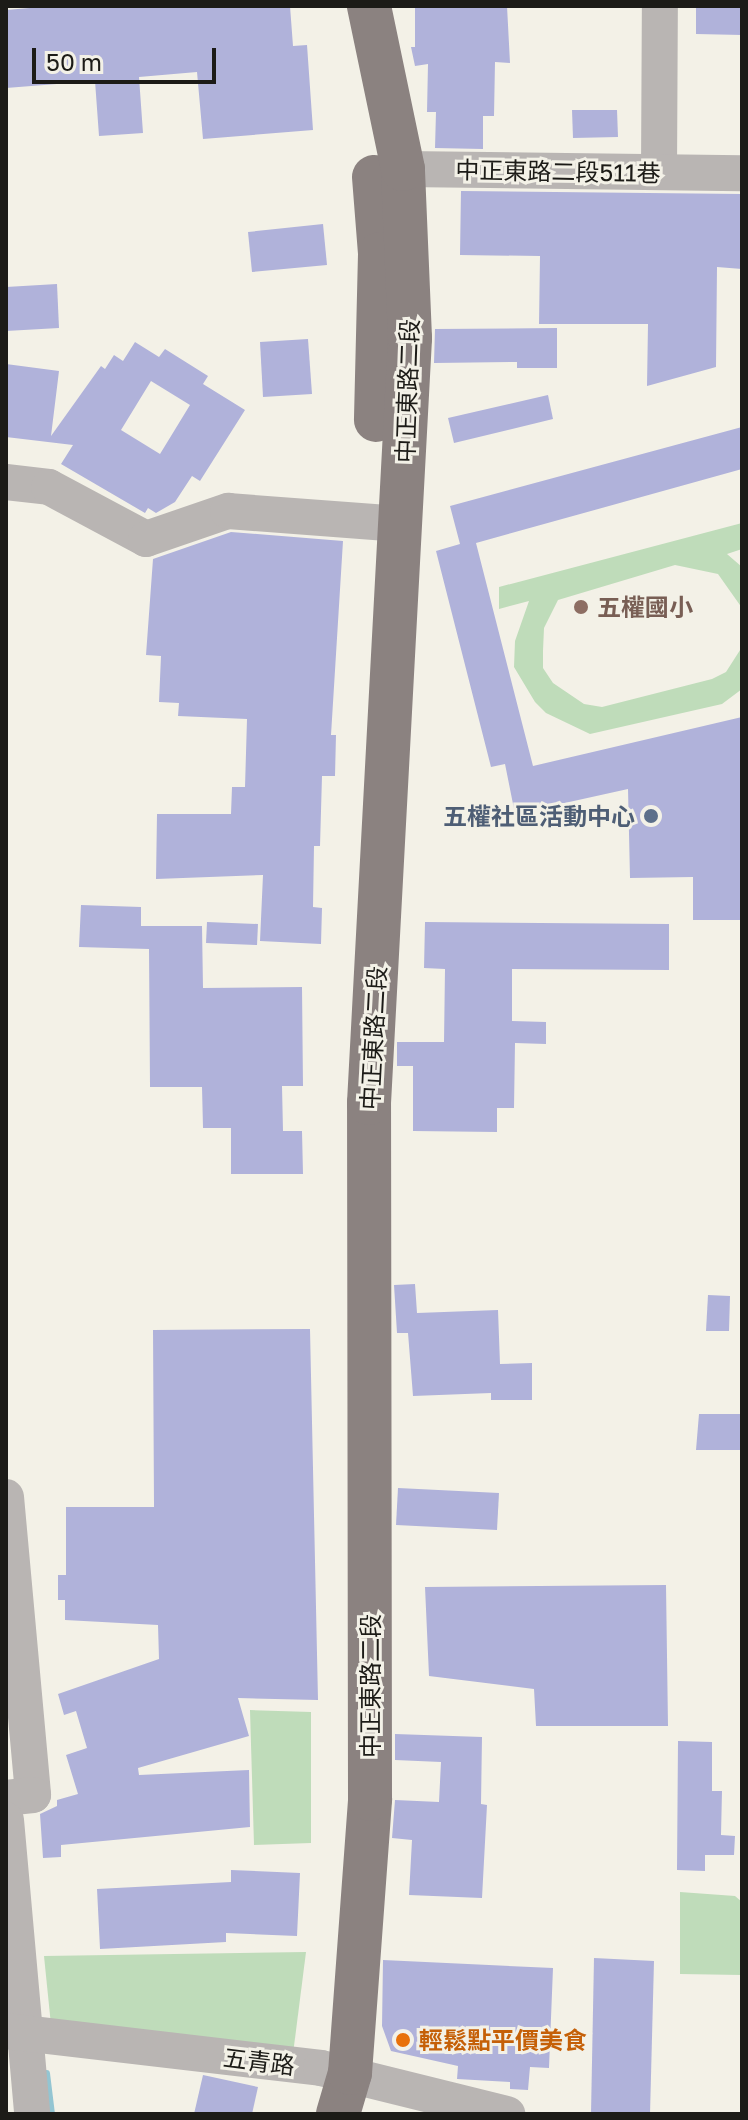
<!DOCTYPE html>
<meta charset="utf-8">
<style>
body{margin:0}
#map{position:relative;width:748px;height:2120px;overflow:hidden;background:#f3f1e7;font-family:"Golos Text","Noto Sans TC",sans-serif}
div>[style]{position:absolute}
.green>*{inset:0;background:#bfdcba}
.stream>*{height:7px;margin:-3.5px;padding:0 3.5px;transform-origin:3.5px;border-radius:3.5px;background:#93c5d2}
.building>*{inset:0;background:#b0b2da}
.minor>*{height:36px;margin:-18px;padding:0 18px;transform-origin:18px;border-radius:18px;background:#b9b5b3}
.major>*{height:44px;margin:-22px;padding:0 22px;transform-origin:22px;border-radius:22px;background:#8b8280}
.dots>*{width:22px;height:22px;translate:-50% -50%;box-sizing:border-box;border:4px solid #f3f1e7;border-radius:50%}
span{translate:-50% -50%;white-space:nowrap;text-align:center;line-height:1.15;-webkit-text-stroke:6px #f3f1e7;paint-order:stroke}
.street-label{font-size:24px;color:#1c1b17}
.education-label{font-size:24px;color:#785e54;font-weight:700}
.left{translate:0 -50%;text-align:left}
.service-label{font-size:24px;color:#4e5e75;font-weight:700}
.right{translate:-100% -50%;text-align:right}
.food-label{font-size:24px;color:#c56008;font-weight:700}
.frame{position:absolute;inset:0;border:8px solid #1c1b17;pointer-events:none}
.scale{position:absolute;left:32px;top:48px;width:184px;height:36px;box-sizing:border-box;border:4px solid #1c1b17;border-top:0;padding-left:10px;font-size:24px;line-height:28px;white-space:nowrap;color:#1c1b17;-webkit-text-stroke:6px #f3f1e7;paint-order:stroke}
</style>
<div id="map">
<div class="green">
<i style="clip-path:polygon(742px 523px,742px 549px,727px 554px,742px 567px,742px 608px,718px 574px,675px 565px,558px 600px,544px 628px,543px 651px,543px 668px,553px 683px,584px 704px,602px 707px,712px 679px,726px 672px,742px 647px,742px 689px,722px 704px,590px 734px,546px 713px,535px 702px,514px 667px,515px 641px,529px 601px,499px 609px,499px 587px)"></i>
<i style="clip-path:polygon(250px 1710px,311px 1712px,311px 1843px,254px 1845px)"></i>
<i style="clip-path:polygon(680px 1892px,735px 1896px,742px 1902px,742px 1975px,680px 1974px)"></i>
<i style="clip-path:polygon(306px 1952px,293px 2054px,51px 2025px,44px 1956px)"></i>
</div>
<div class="stream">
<i style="left:46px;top:2073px;width:41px;rotate:83deg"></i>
</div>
<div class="building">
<i style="clip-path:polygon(53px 6px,290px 6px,293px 46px,307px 45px,313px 130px,203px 139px,197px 72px,139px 77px,143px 133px,99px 136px,95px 81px,6px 88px,6px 10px)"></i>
<i style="clip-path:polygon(415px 6px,507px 6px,510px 63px,495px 62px,494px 116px,483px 116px,483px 149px,435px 148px,436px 112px,427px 112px,428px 64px,415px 66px,411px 47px,415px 47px)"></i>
<i style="clip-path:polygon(696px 6px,742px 6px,742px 35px,696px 34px)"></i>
<i style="clip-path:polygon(572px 110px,617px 110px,618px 137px,573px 138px)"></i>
<i style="clip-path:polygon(461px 191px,742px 194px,742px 269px,717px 267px,716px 367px,647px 386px,648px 324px,539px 324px,540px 256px,460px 255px)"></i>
<i style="clip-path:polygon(323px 224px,327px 265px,252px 272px,248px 232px)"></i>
<i style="clip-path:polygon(57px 284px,59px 328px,6px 331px,6px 287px)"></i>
<i style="clip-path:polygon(557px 328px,557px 368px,517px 368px,517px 362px,434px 363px,435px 329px)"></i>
<i style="clip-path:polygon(308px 339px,312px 394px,263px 397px,260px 342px)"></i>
<i style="clip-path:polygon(evenodd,135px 342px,159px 357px,165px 349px,208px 376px,203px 384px,245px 410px,200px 481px,192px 476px,175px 502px,156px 513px,148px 508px,145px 513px,61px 464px,73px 445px,6px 437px,6px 364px,59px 371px,51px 436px,101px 366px,105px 369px,114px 355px,123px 361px,135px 342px,151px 381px,190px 405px,160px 454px,121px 430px,151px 381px)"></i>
<i style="clip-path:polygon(548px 395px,553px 419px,454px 443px,448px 418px)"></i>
<i style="clip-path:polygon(742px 427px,742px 469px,476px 543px,533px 766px,742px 717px,742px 920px,693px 920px,693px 877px,630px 878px,628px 789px,515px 814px,505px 764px,491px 767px,436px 551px,460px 544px,450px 506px)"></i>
<i style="clip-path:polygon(231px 532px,343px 541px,331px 735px,336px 735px,335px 776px,322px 776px,320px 846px,314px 846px,313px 907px,322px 908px,321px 944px,260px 941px,263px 875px,156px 879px,157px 814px,231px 814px,232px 787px,245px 787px,247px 719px,178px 716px,179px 703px,159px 702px,161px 656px,146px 655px,153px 559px)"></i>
<i style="clip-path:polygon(81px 905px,141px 907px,141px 926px,202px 926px,203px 988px,302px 987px,303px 1086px,282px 1086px,283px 1131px,302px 1131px,303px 1174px,231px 1174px,231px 1128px,203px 1128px,202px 1087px,150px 1087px,149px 949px,79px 947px)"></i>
<i style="clip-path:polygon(207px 922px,258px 924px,257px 945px,206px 943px)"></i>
<i style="clip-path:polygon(425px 922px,669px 924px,669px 970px,512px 969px,512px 1021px,546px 1022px,546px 1044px,515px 1043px,514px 1108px,497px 1108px,497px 1132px,413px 1131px,413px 1066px,397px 1066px,397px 1042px,444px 1042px,445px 969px,424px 968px)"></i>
<i style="clip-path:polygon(415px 1284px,417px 1313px,498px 1310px,500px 1364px,532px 1363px,532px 1400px,491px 1400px,491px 1393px,413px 1396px,408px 1333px,397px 1333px,394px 1285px)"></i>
<i style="clip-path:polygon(708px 1295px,730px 1296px,729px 1331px,706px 1331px)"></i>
<i style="clip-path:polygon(310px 1329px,318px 1700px,238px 1698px,249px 1736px,138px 1768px,139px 1775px,249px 1770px,250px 1827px,61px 1845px,61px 1857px,43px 1858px,40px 1814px,57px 1806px,57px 1800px,78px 1794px,66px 1755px,87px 1748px,76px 1711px,64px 1715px,58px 1694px,159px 1659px,158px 1625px,65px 1620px,65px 1600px,58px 1600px,58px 1575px,66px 1575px,66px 1507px,154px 1507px,153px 1330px)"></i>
<i style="clip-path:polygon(699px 1414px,742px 1414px,742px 1450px,696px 1450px)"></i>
<i style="clip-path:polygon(398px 1488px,499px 1493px,497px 1530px,396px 1525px)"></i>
<i style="clip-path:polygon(666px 1585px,668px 1726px,536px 1726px,534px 1689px,429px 1676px,425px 1587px)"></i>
<i style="clip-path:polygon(395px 1734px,482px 1737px,481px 1804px,487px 1805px,482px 1898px,409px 1895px,412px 1840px,392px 1838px,395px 1800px,439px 1802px,441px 1762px,395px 1760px)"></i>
<i style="clip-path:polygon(678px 1741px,712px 1742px,712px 1791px,722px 1791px,721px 1835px,735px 1836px,734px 1855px,705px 1855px,705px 1871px,677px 1870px)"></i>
<i style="clip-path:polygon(231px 1870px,300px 1873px,297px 1936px,226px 1933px,226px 1942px,100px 1949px,97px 1889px,231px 1882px)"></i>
<i style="clip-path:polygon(594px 1958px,654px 1961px,650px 2114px,591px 2114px)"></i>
<i style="clip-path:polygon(383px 1960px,553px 1968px,549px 2068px,530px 2067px,528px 2090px,510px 2089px,510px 2082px,457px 2079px,458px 2066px,391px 2051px,382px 2026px)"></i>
<i style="clip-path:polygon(203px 2075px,258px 2087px,252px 2114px,194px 2114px)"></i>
</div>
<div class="minor">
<i style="left:659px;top:172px;width:166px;rotate:-89.7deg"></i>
<i style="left:375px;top:175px;width:29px;rotate:-12deg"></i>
<i style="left:403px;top:169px;width:339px;rotate:0.7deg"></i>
<i style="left:6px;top:482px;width:43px;rotate:6.6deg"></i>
<i style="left:49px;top:487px;width:110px;rotate:28.2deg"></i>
<i style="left:146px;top:539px;width:87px;rotate:-18.9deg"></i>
<i style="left:228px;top:511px;width:173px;rotate:4.3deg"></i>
<i style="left:6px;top:1497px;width:299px;rotate:84.8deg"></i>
<i style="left:33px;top:1795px;width:27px;rotate:174deg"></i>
<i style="left:6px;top:1820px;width:295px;rotate:84.9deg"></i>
<i style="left:6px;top:2031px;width:317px;rotate:6.7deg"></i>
<i style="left:321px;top:2068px;width:192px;rotate:13.9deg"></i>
</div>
<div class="major">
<i style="left:374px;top:177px;width:77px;rotate:85.5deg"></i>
<i style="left:380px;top:254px;width:166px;rotate:91.4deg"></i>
<i style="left:338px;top:2114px;width:43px;rotate:-73.7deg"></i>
<i style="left:350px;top:2073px;width:275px;rotate:-85.8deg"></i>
<i style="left:370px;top:1799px;width:696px;rotate:-90.08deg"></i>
<i style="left:369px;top:1103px;width:766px;rotate:-86.93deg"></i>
<i style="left:410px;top:338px;width:169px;rotate:-92.4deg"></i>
<i style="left:403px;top:169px;width:167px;rotate:-101.8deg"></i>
</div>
<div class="dots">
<i style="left:581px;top:607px;background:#8d6e63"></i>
<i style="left:651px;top:816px;background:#5c6f8a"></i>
<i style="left:403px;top:2040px;background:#e8710a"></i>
</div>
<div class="street-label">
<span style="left:558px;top:171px;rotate:1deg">中正東路二段511巷</span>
<span style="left:407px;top:391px;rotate:-88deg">中正東路二段</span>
<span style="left:373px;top:1038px;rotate:-87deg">中正東路二段</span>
<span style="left:370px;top:1686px;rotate:-90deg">中正東路二段</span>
<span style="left:259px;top:2061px;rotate:7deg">五青路</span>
</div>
<div class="education-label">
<span class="left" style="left:597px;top:607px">五權國小</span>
</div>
<div class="service-label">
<span class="right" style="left:635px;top:816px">五權社區活動中心</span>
</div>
<div class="food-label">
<span class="left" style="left:419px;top:2040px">輕鬆點平價美食</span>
</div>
<div class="frame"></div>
<div class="scale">50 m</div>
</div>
